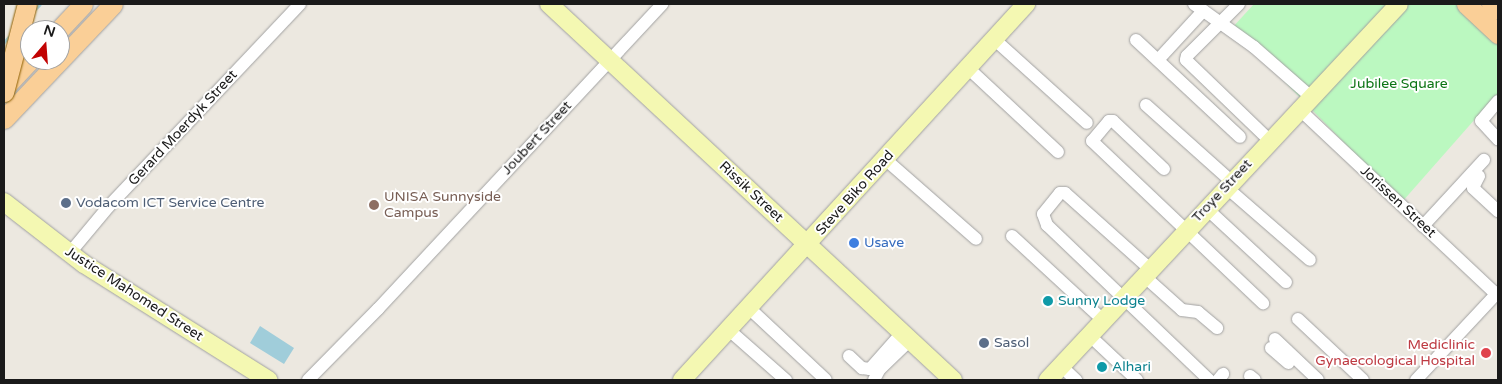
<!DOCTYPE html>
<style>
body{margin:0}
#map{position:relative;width:1502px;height:384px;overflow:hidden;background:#ece8e0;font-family:"Varela Round",sans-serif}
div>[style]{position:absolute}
.park>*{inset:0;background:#bbf8c0}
.water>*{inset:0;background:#a0cdda}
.stream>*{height:3px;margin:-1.5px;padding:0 1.5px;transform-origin:1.5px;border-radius:1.5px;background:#a0cdda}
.roads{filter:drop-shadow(0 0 1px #a1a1a1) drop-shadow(0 0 1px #a1a1a1)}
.street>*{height:12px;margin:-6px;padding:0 6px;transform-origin:6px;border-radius:6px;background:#fff}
.secondary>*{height:18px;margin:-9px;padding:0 9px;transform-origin:9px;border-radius:9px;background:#f4f8b2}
.primary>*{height:19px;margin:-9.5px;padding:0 9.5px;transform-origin:9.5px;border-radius:9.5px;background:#facf97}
.bridges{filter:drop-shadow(0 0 1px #8f6002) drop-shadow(0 0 1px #8f6002)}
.primary-bridge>*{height:19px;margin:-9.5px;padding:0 9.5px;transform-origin:9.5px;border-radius:9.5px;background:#facf97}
.dots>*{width:14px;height:14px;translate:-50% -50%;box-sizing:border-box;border:2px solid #fff;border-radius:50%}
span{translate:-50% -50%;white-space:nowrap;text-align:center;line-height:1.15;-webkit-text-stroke:4px #fff;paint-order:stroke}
.park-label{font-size:14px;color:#0c7515}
.street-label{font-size:14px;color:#1a1a1a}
.education-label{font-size:14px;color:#785e54}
.left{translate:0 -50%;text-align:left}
.service-label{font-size:14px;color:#4e5e75}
.shop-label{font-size:14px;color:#366cbe}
.culture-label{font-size:14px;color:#0d838f}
.health-label{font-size:14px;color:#be3a42}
.right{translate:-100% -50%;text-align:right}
.frame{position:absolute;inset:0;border:5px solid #1a1a1a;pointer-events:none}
.north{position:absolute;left:20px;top:20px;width:50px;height:50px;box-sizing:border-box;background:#fff;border:1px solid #a3a3a3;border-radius:50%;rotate:18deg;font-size:14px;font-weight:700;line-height:20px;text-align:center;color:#1a1a1a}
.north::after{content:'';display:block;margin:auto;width:18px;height:22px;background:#c20303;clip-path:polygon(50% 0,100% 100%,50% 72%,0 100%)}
</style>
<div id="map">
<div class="park">
<i style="clip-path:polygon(1254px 4px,1457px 4px,1498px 44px,1498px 93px,1402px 202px,1232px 28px)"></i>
</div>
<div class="water">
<i style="clip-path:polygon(260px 326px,294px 348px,284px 364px,250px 343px)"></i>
</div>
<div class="stream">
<i style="left:34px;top:10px;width:8px;rotate:-45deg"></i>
<i style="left:4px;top:42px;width:9px;rotate:-49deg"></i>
</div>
<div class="roads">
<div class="street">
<i style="left:1194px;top:4px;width:74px;rotate:35.6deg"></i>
<i style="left:1254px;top:47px;width:74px;rotate:41.2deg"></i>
<i style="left:1239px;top:4px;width:74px;rotate:135deg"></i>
<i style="left:1187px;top:56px;width:4px;rotate:104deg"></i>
<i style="left:1186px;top:60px;width:115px;rotate:43.9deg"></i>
<i style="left:994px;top:39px;width:125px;rotate:42.1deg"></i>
<i style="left:1136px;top:40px;width:142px;rotate:43deg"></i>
<i style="left:1158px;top:60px;width:67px;rotate:-47.4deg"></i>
<i style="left:968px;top:68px;width:123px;rotate:43deg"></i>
<i style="left:1498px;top:101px;width:26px;rotate:130deg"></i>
<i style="left:1481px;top:121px;width:25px;rotate:47deg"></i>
<i style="left:1146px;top:105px;width:114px;rotate:41.8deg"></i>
<i style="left:1298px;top:108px;width:274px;rotate:43.2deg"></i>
<i style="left:885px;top:159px;width:121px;rotate:41.3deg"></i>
<i style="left:1164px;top:169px;width:70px;rotate:-136.7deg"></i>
<i style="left:1113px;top:121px;width:4px;rotate:180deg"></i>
<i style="left:1109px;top:121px;width:26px;rotate:130deg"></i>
<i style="left:1092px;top:141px;width:236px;rotate:43.5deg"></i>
<i style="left:1479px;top:176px;width:13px;rotate:117deg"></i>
<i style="left:1473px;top:188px;width:34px;rotate:43deg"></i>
<i style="left:1226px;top:187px;width:111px;rotate:41deg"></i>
<i style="left:1206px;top:208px;width:109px;rotate:42.8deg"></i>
<i style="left:1423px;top:226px;width:90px;rotate:-47.3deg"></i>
<i style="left:1012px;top:236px;width:124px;rotate:42.7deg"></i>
<i style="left:69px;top:254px;width:62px;rotate:-50.2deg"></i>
<i style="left:109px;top:206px;width:278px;rotate:-46.6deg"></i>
<i style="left:1150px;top:269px;width:114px;rotate:-138.2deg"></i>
<i style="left:1065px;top:193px;width:5px;rotate:180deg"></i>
<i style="left:1060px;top:193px;width:27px;rotate:129deg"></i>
<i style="left:1043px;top:214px;width:12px;rotate:70deg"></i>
<i style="left:1047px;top:225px;width:224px;rotate:43.7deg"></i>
<i style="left:1144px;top:276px;width:51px;rotate:41.8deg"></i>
<i style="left:1182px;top:310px;width:16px;rotate:7deg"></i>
<i style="left:1198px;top:312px;width:25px;rotate:40deg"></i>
<i style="left:749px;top:308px;width:105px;rotate:43.1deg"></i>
<i style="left:1298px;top:319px;width:89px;rotate:43.2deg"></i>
<i style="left:729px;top:330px;width:76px;rotate:41.3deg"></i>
<i style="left:1089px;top:335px;width:66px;rotate:43.2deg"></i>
<i style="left:1275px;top:339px;width:59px;rotate:43.6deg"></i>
<i style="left:1271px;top:348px;width:23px;rotate:41deg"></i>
<i style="left:849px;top:356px;width:18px;rotate:43deg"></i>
<i style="left:862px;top:368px;width:8px;rotate:7deg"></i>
<i style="left:870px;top:369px;width:48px;rotate:-48.4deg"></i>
<i style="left:1061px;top:366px;width:21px;rotate:43deg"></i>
<i style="left:1250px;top:376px;width:6px;rotate:39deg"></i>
<i style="left:308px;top:380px;width:100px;rotate:-45.4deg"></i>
<i style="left:378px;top:309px;width:417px;rotate:-47deg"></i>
<i style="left:874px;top:380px;width:11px;rotate:-63deg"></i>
<i style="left:879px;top:370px;width:43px;rotate:-44.1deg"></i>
<i style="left:1218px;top:380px;width:8px;rotate:-50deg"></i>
<i style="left:1416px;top:380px;width:120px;rotate:-47deg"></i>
</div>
<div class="secondary">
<i style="left:549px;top:4px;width:552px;rotate:42.94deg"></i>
<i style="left:4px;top:202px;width:101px;rotate:37.8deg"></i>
<i style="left:84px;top:264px;width:218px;rotate:32.2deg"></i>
<i style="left:682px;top:380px;width:510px;rotate:-47.54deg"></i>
<i style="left:1048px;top:380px;width:514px;rotate:-46.97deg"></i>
</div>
<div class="primary">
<i style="left:1466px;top:4px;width:44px;rotate:43.2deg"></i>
<i style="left:1491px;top:4px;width:9px;rotate:41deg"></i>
<i style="left:59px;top:30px;width:35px;rotate:-47deg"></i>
<i style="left:4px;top:88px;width:38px;rotate:-47deg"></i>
<i style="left:4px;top:119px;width:158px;rotate:-46.5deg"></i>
</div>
</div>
<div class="bridges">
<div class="primary-bridge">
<i style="left:4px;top:92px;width:91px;rotate:-75.4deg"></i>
</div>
</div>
<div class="dots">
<i style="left:66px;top:203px;background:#5c6f8a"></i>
<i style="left:374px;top:205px;background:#8d6e63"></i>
<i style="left:854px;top:243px;background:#3f7fe0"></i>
<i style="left:1048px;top:301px;background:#0f9aa8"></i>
<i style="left:984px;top:343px;background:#5c6f8a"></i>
<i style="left:1486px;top:353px;background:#e0444e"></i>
<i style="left:1102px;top:367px;background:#0f9aa8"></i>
</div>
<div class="park-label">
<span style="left:1399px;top:84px">Jubilee Square</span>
</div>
<div class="street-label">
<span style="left:183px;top:128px;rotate:-47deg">Gerard Moerdyk Street</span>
<span style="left:537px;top:138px;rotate:-47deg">Joubert Street</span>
<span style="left:1222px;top:191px;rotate:-47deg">Troye Street</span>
<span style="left:751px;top:192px;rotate:43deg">Rissik Street</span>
<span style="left:855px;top:193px;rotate:-48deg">Steve Biko Road</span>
<span style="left:1398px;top:202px;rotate:43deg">Jorissen Street</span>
<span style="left:134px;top:294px;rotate:33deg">Justice Mahomed Street</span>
</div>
<div class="education-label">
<span class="left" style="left:384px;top:205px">UNISA Sunnyside<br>Campus</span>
</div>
<div class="service-label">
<span class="left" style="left:76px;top:203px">Vodacom ICT Service Centre</span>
<span class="left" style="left:994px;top:343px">Sasol</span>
</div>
<div class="shop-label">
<span class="left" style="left:864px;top:243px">Usave</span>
</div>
<div class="culture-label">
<span class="left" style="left:1058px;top:301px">Sunny Lodge</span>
<span class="left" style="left:1112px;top:367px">Alhari</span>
</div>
<div class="health-label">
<span class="right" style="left:1475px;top:353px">Mediclinic<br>Gynaecological Hospital</span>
</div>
<div class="frame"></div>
<div class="north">N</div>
</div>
